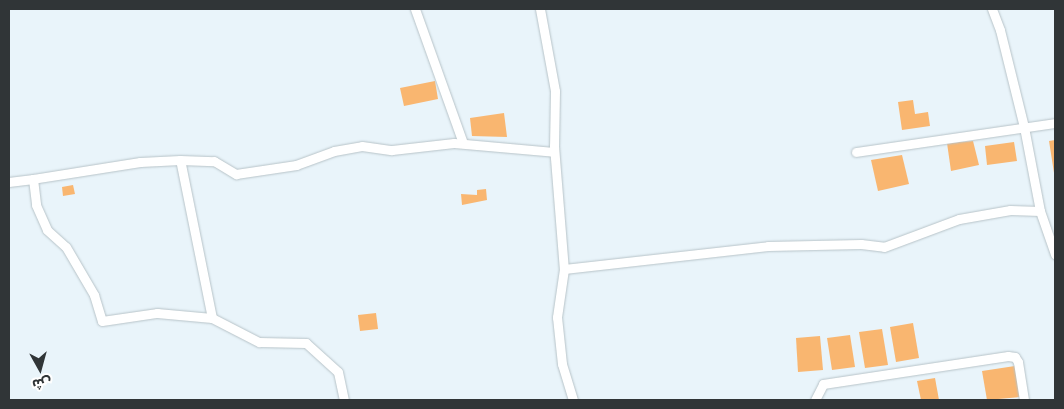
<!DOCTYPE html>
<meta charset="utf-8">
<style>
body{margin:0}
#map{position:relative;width:1064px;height:409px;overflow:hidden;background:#e9f4fa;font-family:Lato,"Noto Sans Arabic",sans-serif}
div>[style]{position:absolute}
.building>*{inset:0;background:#f9b670}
.roads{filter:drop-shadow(0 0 1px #b7c3c8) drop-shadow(0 0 1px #b7c3c8)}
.minor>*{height:9px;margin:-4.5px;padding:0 4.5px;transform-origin:4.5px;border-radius:4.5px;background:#fff}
span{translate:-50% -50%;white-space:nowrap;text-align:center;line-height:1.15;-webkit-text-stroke:4px #fff;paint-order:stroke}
.frame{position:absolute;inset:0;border:10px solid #303537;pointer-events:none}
.north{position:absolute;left:15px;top:344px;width:50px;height:50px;-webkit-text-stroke:4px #fff;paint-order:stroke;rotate:173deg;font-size:14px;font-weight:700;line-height:20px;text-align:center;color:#303537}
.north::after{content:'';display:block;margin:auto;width:18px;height:22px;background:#303537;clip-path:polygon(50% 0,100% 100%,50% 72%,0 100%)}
</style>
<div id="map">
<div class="building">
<i style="clip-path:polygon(435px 81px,438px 99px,404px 106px,400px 88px)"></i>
<i style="clip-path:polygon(913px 100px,915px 114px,928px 112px,930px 126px,902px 130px,898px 102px)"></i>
<i style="clip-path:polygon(504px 113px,507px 137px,472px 136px,470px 118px)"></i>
<i style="clip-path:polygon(1055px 140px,1055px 173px,1054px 173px,1049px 141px)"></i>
<i style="clip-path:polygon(973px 141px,979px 165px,951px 171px,947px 143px)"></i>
<i style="clip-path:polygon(1014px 142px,1017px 161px,987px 165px,985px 146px)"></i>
<i style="clip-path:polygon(902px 155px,909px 184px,878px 191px,871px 160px)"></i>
<i style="clip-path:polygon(73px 185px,75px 194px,63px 196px,62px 187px)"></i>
<i style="clip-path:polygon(486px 189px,487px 200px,462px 205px,461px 194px,477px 195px,477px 190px)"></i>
<i style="clip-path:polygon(376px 313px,378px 329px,360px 331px,358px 315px)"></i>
<i style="clip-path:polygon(913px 323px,919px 358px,896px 362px,890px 327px)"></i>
<i style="clip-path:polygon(882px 329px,888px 365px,865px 368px,859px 332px)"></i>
<i style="clip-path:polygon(850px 335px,855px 367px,832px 370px,827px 338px)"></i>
<i style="clip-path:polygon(820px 336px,823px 370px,798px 372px,796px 338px)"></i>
<i style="clip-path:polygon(1015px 366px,1020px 397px,987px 400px,982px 371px)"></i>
<i style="clip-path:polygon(935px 378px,939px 400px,921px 400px,917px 381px)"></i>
</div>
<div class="roads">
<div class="minor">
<i style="left:415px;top:9px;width:142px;rotate:70.3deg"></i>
<i style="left:540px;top:9px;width:83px;rotate:79.6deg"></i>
<i style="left:555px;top:91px;width:55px;rotate:91deg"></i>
<i style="left:554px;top:146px;width:123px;rotate:85.4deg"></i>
<i style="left:564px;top:269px;width:49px;rotate:98.3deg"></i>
<i style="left:557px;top:317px;width:47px;rotate:83.9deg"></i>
<i style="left:562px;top:364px;width:38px;rotate:73deg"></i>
<i style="left:992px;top:9px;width:22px;rotate:69deg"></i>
<i style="left:1000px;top:30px;width:100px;rotate:76.1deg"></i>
<i style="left:1024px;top:127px;width:86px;rotate:79.2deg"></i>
<i style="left:1040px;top:211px;width:46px;rotate:70.8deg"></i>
<i style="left:856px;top:152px;width:201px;rotate:-8.3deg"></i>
<i style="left:180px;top:160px;width:34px;rotate:2deg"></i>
<i style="left:214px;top:161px;width:26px;rotate:31deg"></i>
<i style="left:236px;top:174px;width:61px;rotate:-8.5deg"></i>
<i style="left:296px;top:165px;width:40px;rotate:-20.2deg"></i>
<i style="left:334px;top:151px;width:28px;rotate:-10deg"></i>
<i style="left:362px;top:146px;width:30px;rotate:8deg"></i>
<i style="left:392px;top:150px;width:62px;rotate:-6.4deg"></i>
<i style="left:454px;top:143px;width:100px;rotate:5.1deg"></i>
<i style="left:9px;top:182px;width:24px;rotate:-7deg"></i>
<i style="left:564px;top:269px;width:205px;rotate:-6.4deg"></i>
<i style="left:768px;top:246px;width:93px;rotate:-1.2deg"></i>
<i style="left:861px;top:244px;width:23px;rotate:7deg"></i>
<i style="left:884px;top:247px;width:80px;rotate:-20.5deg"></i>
<i style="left:959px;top:219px;width:52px;rotate:-10deg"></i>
<i style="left:1010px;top:210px;width:30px;rotate:2deg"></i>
<i style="left:212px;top:318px;width:161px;rotate:-101.4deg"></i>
<i style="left:180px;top:160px;width:40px;rotate:177.1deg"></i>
<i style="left:140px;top:162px;width:108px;rotate:171deg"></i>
<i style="left:33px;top:179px;width:26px;rotate:83deg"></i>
<i style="left:36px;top:205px;width:27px;rotate:66deg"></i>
<i style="left:47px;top:230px;width:25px;rotate:42deg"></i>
<i style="left:66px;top:247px;width:56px;rotate:59.7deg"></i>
<i style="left:94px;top:295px;width:27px;rotate:73deg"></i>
<i style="left:102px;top:321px;width:56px;rotate:-8.3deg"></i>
<i style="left:157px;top:313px;width:55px;rotate:5.2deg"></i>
<i style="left:212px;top:318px;width:53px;rotate:27.1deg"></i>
<i style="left:259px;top:342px;width:47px;rotate:1.2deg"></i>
<i style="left:306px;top:343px;width:43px;rotate:42.2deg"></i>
<i style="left:338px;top:372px;width:29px;rotate:78deg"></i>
<i style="left:815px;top:400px;width:18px;rotate:-63deg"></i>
<i style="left:823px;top:384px;width:187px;rotate:-8.6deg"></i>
<i style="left:1008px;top:356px;width:7px;rotate:8deg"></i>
<i style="left:1015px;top:357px;width:6px;rotate:59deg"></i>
<i style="left:1018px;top:362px;width:38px;rotate:81deg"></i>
</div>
</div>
<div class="frame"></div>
<div class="north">ش</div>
</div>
